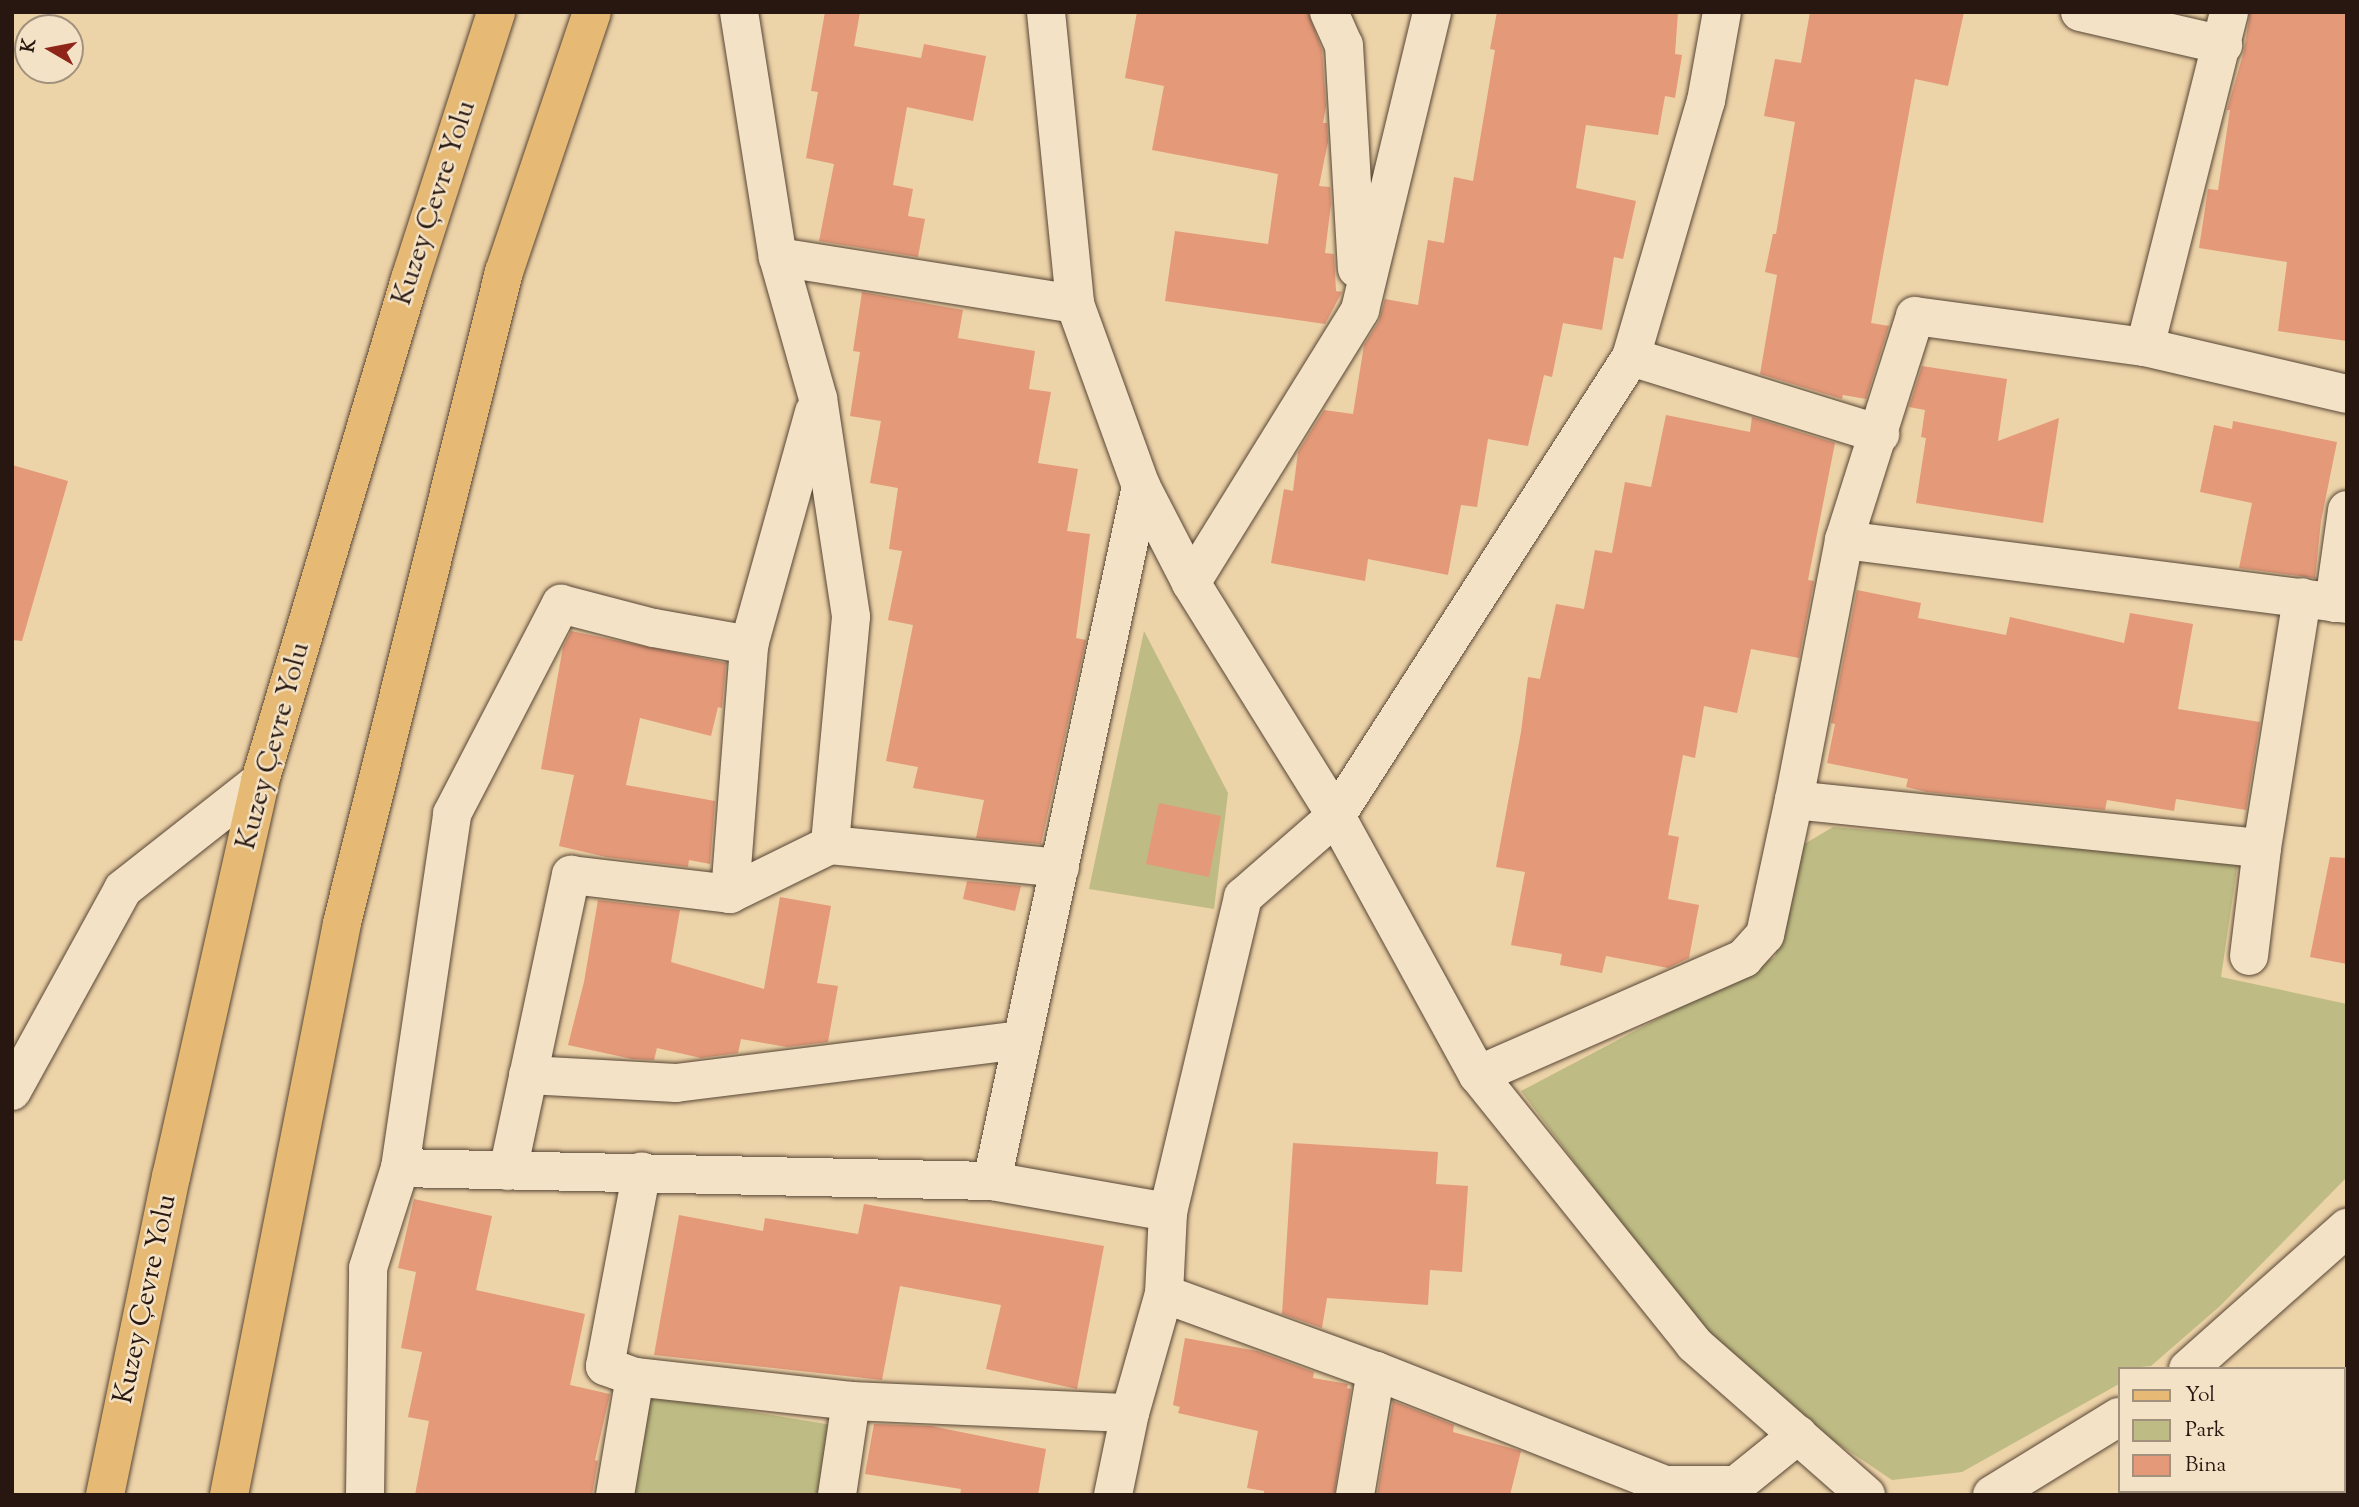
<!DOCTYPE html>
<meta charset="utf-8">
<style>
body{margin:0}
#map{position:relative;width:2359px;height:1507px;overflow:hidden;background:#edd3a8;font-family:"Sorts Mill Goudy",serif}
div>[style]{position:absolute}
.green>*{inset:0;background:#bebb84}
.building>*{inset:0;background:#e49979}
.roads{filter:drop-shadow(0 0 2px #584636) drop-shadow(0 0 2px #584636)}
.minor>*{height:38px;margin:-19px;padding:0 19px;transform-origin:19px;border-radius:19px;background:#f3e2c6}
.tertiary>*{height:38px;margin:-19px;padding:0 19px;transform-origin:19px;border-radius:19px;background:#f3e2c6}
.primary>*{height:38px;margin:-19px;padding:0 19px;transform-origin:19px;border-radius:19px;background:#e6ba74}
span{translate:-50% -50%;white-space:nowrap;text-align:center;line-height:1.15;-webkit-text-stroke:5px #f3e2c6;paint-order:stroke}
.street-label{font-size:28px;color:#271710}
.frame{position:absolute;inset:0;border:14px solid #271710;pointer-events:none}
.legend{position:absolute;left:2118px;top:1367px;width:228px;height:126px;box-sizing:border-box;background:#f3e2c6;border:2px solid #a1917d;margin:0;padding:9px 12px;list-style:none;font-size:21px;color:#271710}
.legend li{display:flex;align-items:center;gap:14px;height:35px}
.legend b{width:35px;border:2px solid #a1917d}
.north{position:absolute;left:14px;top:14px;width:70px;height:70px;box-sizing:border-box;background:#f3e2c6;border:2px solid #a1917d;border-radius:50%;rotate:280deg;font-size:19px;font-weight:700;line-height:28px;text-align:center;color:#271710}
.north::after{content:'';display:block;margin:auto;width:24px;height:32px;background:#8f2418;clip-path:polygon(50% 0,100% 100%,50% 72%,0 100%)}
</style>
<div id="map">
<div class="green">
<i style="clip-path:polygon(1144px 631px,1228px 793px,1214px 909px,1089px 889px)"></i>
<i style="clip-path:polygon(1833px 827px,2238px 862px,2221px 977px,2347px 1004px,2347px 1177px,2220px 1306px,2151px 1366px,2119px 1369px,2119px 1384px,1962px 1472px,1892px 1480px,1825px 1435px,1703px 1333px,1521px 1091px,1775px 957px,1801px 846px)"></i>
<i style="clip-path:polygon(644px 1394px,832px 1425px,820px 1495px,627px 1495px)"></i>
</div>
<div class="building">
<i style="clip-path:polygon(825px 12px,860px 12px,854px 46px,921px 58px,924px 44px,986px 56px,973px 121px,907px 107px,893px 185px,913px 189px,908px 216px,925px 219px,918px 257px,819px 241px,834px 164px,806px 158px,818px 92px,811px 91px)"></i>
<i style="clip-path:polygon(1137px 12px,1308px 12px,1322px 50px,1326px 106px,1323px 123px,1327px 123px,1328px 142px,1319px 186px,1330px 187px,1331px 204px,1325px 253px,1334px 254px,1336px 291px,1342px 292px,1325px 324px,1165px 301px,1175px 231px,1268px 244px,1278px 174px,1152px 150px,1164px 86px,1125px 78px)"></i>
<i style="clip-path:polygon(1497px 12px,1678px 12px,1675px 54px,1682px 55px,1675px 98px,1665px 96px,1658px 135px,1586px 125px,1576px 188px,1636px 201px,1623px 259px,1614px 257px,1602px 330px,1563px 323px,1552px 377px,1544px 375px,1528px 446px,1488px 439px,1477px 507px,1461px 505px,1448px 575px,1368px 559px,1365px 581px,1271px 563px,1284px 489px,1293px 491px,1298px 452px,1324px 410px,1353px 414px,1364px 345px,1379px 321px,1385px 299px,1418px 305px,1428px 240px,1444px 243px,1454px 177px,1473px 181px,1495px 50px,1490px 49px)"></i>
<i style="clip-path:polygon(1810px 12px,1964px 12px,1948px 86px,1915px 79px,1871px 323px,1889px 326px,1866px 399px,1843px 395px,1842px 399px,1760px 374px,1777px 275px,1765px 272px,1773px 234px,1776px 234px,1795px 122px,1764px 116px,1775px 59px,1801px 63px)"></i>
<i style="clip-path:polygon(2250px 12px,2347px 12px,2347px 341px,2278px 331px,2287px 262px,2199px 248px,2208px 189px,2218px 190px,2230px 110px,2227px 110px,2244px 51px)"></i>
<i style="clip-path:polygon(862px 292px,963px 310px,958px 338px,1035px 351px,1029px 389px,1051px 392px,1038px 463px,1078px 469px,1067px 531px,1090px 534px,1076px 638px,1086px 640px,1041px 844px,976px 838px,984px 800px,913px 788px,918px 767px,886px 761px,913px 625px,888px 620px,902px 551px,889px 549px,898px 488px,870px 483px,881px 421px,850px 416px,860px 352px,853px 351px)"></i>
<i style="clip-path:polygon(1922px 366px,2007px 379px,1998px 441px,2059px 418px,2043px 523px,1916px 503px,1926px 438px,1921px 437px,1925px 410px,1909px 407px)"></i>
<i style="clip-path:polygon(1666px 415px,1750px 432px,1752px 417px,1835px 443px,1808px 580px,1814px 581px,1799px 658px,1751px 649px,1737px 713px,1704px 706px,1695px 758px,1683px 755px,1668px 835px,1679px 837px,1668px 899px,1699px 905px,1689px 958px,1668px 968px,1606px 956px,1602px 973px,1560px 965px,1562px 954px,1511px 945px,1525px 872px,1496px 867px,1521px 732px,1528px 677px,1540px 679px,1556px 604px,1584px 609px,1595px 550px,1612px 553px,1625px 482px,1651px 487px)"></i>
<i style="clip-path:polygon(2233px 421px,2337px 442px,2321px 521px,2315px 578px,2239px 568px,2252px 503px,2200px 492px,2214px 425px,2232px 429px)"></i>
<i style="clip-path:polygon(12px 465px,68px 481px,22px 641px,12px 640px)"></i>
<i style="clip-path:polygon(1857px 590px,1921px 603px,1918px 618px,2006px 635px,2010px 617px,2124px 643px,2130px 613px,2193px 624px,2178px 709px,2260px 722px,2246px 810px,2176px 799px,2174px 811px,2107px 800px,2105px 810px,1927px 792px,1906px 787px,1908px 779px,1827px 763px,1835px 724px,1831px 723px)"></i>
<i style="clip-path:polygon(571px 631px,726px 663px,722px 708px,718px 707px,711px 736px,640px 718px,626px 785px,715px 801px,710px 864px,689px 860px,688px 867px,606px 857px,559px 846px,574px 775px,541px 769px,563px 647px)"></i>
<i style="clip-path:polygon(1159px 803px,1221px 816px,1209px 877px,1146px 864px)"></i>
<i style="clip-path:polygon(2330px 857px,2347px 858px,2347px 964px,2310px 957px)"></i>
<i style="clip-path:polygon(967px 881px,1021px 886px,1015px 911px,963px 899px)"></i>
<i style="clip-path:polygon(780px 897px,831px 906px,817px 983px,838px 986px,828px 1042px,787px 1047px,741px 1039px,738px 1053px,701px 1058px,657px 1048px,654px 1060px,632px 1059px,568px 1045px,584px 982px,598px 900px,680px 910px,671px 962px,764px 989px)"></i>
<i style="clip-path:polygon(1293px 1143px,1438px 1152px,1436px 1184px,1468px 1186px,1462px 1272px,1430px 1270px,1428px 1305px,1327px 1298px,1322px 1328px,1282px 1314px)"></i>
<i style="clip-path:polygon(414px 1199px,492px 1216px,476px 1290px,585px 1314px,570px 1385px,610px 1394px,595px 1460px,598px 1461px,592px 1495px,415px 1495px,429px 1421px,408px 1417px,422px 1352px,401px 1348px,416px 1272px,398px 1268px)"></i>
<i style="clip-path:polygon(864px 1204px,1104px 1246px,1077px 1389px,986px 1369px,1001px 1305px,900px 1286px,882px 1380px,654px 1355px,679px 1215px,763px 1231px,765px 1218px,858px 1234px)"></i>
<i style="clip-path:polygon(1185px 1338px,1257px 1351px,1314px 1372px,1313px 1378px,1348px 1384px,1347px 1388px,1351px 1389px,1334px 1495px,1264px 1495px,1264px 1491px,1247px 1488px,1258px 1431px,1178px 1413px,1180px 1407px,1173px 1405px)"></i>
<i style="clip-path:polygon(1393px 1401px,1454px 1425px,1453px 1432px,1521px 1451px,1510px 1495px,1377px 1495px)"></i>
<i style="clip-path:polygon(874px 1424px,931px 1426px,1046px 1449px,1038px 1495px,960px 1495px,961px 1489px,865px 1474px)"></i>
</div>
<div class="roads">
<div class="minor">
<i style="left:739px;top:12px;width:248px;rotate:81deg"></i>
<i style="left:778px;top:257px;width:147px;rotate:74.2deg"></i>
<i style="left:818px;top:398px;width:221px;rotate:81.4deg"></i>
<i style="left:851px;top:617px;width:229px;rotate:95.3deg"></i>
<i style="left:1329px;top:12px;width:36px;rotate:66deg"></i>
<i style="left:1344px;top:45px;width:224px;rotate:86.7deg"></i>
<i style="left:2080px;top:12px;width:147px;rotate:13deg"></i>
<i style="left:778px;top:257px;width:301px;rotate:9deg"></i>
<i style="left:2145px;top:347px;width:345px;rotate:-75.9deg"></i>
<i style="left:1631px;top:357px;width:261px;rotate:17.2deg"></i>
<i style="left:1844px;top:540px;width:507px;rotate:7.25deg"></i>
<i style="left:1191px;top:583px;width:321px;rotate:-58.2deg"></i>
<i style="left:1360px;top:310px;width:307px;rotate:-76.4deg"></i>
<i style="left:2334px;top:603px;width:94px;rotate:-82deg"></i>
<i style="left:1794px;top:800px;width:265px;rotate:-79.1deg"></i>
<i style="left:1844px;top:540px;width:235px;rotate:-72.4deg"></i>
<i style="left:1915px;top:316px;width:232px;rotate:7.7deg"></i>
<i style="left:2145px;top:347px;width:207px;rotate:13.1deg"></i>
<i style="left:730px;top:894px;width:250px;rotate:-85.6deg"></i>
<i style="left:749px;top:645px;width:242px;rotate:-74.4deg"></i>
<i style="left:2249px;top:956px;width:109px;rotate:-83.1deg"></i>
<i style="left:2262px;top:848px;width:254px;rotate:-80.9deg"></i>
<i style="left:528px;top:1075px;width:148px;rotate:3.1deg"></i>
<i style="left:676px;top:1083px;width:349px;rotate:-7.1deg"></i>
<i style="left:1478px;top:1075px;width:291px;rotate:-23.7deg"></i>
<i style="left:1744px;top:958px;width:31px;rotate:-48deg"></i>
<i style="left:1765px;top:935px;width:138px;rotate:-77.9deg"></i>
<i style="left:1794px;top:800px;width:470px;rotate:5.9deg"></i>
<i style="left:400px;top:1168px;width:592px;rotate:1.26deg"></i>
<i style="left:992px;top:1181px;width:179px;rotate:10deg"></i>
<i style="left:508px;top:1171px;width:303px;rotate:-78deg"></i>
<i style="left:571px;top:875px;width:160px;rotate:6.8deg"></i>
<i style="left:730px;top:894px;width:111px;rotate:-26.1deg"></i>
<i style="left:830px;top:845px;width:231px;rotate:5.7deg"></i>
<i style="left:992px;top:1181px;width:711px;rotate:-77.9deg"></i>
<i style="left:1164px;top:1294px;width:226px;rotate:20deg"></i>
<i style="left:1376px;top:1371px;width:312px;rotate:21.5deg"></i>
<i style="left:1666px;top:1485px;width:70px"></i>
<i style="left:1736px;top:1485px;width:80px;rotate:-38.9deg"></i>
<i style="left:635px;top:1377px;width:217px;rotate:6.3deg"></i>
<i style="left:851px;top:1401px;width:279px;rotate:2.5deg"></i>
<i style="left:2343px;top:1436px;width:19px;rotate:-78deg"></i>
<i style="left:365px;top:1495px;width:227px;rotate:-89.2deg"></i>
<i style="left:368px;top:1268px;width:105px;rotate:-72.3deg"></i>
<i style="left:400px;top:1168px;width:358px;rotate:-81.6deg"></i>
<i style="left:452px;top:814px;width:237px;rotate:-62.6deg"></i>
<i style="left:561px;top:604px;width:96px;rotate:14.5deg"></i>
<i style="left:654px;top:628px;width:97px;rotate:10.1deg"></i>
<i style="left:615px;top:1495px;width:120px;rotate:-80.4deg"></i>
<i style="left:635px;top:1377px;width:32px;rotate:-160deg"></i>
<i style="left:605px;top:1366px;width:198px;rotate:-79.3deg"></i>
<i style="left:837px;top:1495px;width:95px;rotate:-81.5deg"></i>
<i style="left:1113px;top:1495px;width:84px;rotate:-78.3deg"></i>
<i style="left:1130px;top:1413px;width:124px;rotate:-74.1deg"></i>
<i style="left:1164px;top:1294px;width:82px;rotate:-87.2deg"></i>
<i style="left:1168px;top:1212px;width:324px;rotate:-76.6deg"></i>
<i style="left:1243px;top:897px;width:123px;rotate:-41.1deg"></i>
<i style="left:1336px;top:816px;width:546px;rotate:-57.27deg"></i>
<i style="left:1631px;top:357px;width:267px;rotate:-73.7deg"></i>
<i style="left:1706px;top:101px;width:90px;rotate:-79.8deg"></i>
<i style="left:1355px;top:1495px;width:126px;rotate:-80.4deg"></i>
<i style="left:2332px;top:1495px;width:4px;rotate:-76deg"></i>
</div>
<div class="tertiary">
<i style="left:1046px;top:12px;width:293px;rotate:84.3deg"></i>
<i style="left:1075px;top:304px;width:194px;rotate:70.1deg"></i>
<i style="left:1141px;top:486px;width:109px;rotate:62.7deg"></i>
<i style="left:1191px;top:583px;width:274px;rotate:58.1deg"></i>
<i style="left:1336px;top:816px;width:295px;rotate:61.3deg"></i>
<i style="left:1478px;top:1075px;width:345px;rotate:51.2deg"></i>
<i style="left:1694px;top:1344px;width:229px;rotate:41.3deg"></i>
<i style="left:12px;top:1091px;width:230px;rotate:-61.2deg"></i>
<i style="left:123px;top:889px;width:174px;rotate:-38.2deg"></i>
<i style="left:2188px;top:1369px;width:213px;rotate:-41.6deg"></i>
<i style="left:1992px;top:1495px;width:149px;rotate:-31.6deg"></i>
</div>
<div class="primary">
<i style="left:105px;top:1495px;width:325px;rotate:-78.3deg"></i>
<i style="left:171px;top:1177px;width:406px;rotate:-77.3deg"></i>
<i style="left:260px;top:781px;width:524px;rotate:-73.36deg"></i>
<i style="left:410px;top:279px;width:281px;rotate:-72.1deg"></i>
<i style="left:229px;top:1495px;width:583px;rotate:-78.82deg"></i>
<i style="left:342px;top:923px;width:671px;rotate:-76.03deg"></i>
<i style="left:504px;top:272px;width:274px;rotate:-71.3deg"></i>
</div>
</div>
<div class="street-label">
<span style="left:435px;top:203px;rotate:-72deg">Kuzey Çevre Yolu</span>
<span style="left:274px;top:746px;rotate:-75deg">Kuzey Çevre Yolu</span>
<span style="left:146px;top:1299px;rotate:-78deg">Kuzey Çevre Yolu</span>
</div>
<div class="frame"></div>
<ul class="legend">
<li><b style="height:9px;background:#e6ba74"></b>Yol</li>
<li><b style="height:19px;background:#bebb84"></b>Park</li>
<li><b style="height:19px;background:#e49979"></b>Bina</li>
</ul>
<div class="north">K</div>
</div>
